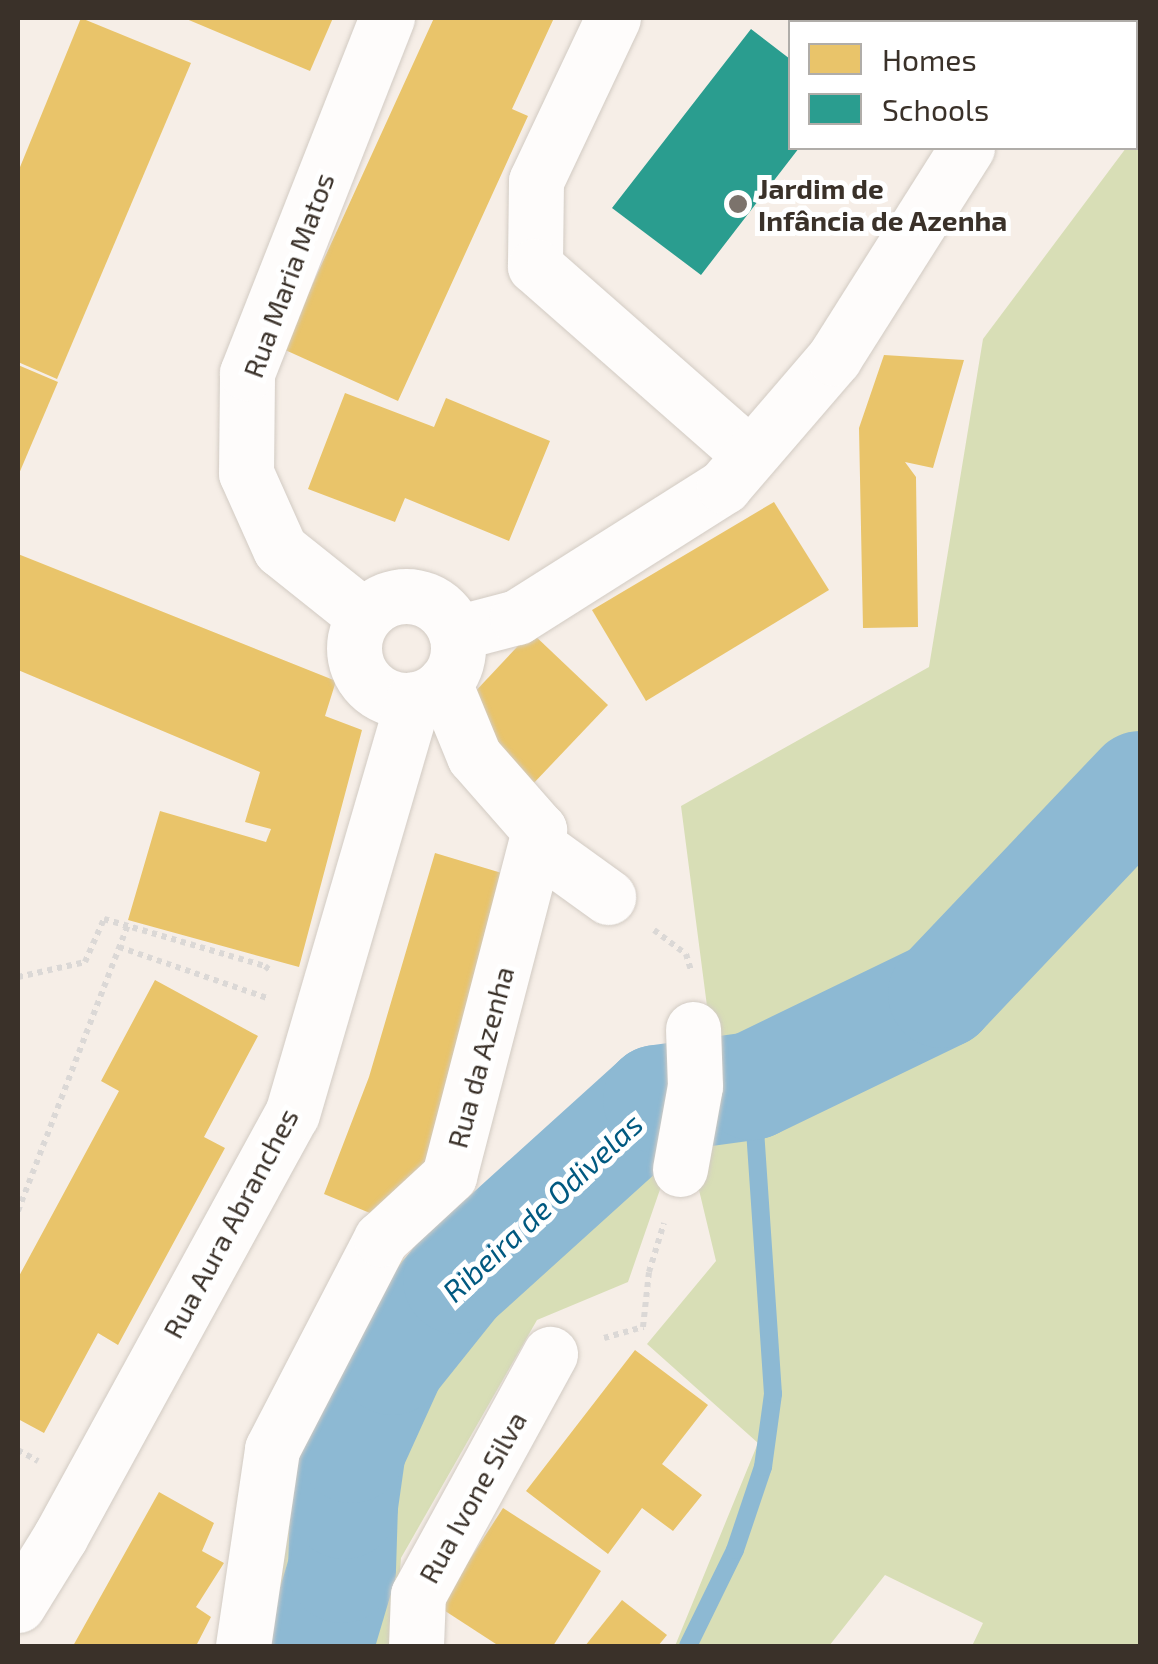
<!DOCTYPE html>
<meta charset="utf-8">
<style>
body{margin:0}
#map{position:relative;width:1158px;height:1664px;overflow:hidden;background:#f6eee7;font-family:"Exo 2",sans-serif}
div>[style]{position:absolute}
.green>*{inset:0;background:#d8deb6}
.homes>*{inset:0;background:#e9c46a}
.schools>*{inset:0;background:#2a9d8f}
.stream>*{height:18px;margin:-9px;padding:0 9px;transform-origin:9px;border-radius:9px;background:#8db9d3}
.river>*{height:108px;margin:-54px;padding:0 54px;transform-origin:54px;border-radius:54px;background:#8db9d3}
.path>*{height:6px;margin-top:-3px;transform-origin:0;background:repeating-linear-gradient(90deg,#dbd8d6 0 5px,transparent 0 10px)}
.roads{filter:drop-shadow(0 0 2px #d2cbc3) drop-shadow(0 0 2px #d2cbc3)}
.minor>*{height:55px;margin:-27.5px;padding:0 27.5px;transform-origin:27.5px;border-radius:27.5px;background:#fefcfb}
.minor>.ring{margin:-27.5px;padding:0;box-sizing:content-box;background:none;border:55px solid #fefcfb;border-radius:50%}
.dots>*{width:28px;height:28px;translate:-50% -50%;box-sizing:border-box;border:5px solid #fff;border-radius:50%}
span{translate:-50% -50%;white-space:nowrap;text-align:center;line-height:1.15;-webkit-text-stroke:10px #fff;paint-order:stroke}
.poi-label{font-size:28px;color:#3a3129;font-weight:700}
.left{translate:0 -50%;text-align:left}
.street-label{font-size:28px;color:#3a3129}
.water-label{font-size:30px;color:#005980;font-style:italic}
.frame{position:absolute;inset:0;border:20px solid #3a3129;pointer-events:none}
.legend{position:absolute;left:788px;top:20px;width:350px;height:130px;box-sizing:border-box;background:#fff;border:2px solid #b0ada9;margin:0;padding:12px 18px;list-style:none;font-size:30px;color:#3a3129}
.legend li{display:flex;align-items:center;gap:20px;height:50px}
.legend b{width:50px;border:2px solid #b0ada9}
</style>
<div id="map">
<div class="green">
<i style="clip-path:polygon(1140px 129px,1140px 1646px,972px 1646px,983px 1623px,885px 1575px,829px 1646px,675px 1646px,758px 1443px,647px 1344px,716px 1261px,683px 1123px,628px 1282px,537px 1320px,401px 1558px,394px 1646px,263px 1646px,296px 1441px,384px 1277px,584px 1094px,711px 1037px,681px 806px,929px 667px,983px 339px,1126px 148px,1136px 148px)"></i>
</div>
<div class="homes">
<i style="clip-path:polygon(81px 18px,191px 63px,57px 379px,18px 362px,18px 172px)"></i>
<i style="clip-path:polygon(184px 18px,333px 18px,310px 71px)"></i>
<i style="clip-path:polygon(434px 18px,554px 18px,512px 109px,528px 116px,398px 401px,283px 349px)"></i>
<i style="clip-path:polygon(884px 355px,964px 360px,933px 468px,905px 462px,916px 477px,918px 627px,863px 628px,859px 428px)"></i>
<i style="clip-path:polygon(18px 365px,58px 382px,18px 476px)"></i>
<i style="clip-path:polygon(345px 393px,434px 427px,446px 398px,550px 441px,509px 541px,405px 498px,395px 522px,308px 489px)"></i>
<i style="clip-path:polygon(774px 502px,829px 590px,646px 701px,592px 610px)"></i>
<i style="clip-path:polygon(18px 554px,336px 681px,325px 716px,362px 730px,299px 967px,128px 920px,160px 811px,266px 842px,271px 829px,245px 822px,260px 772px,18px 670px)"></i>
<i style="clip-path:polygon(531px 632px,608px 705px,531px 786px,455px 713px)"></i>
<i style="clip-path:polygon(435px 853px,535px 883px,459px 1156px,382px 1218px,324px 1194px,369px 1077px)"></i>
<i style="clip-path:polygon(155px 980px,258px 1036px,204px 1137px,225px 1148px,118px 1345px,98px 1333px,44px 1433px,18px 1419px,18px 1278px,119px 1091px,101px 1081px)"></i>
<i style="clip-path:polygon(635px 1350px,708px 1405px,662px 1464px,702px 1495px,673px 1531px,642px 1508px,608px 1554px,526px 1491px)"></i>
<i style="clip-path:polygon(159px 1492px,214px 1523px,202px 1551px,224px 1563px,196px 1607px,211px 1617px,196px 1646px,73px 1646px)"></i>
<i style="clip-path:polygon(503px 1508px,601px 1571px,553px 1646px,499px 1646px,439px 1607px)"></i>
<i style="clip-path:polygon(622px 1600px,667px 1635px,658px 1646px,585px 1646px)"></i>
</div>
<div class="schools">
<i style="clip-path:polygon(751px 29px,790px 59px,790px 148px,799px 148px,701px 275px,612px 208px)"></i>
</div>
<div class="stream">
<i style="left:688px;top:1646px;width:107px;rotate:-63.9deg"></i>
<i style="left:735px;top:1550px;width:88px;rotate:-71.4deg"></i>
<i style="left:763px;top:1467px;width:74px;rotate:-82.2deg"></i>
<i style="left:773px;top:1394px;width:309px;rotate:-93.9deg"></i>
</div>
<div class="river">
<i style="left:319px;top:1646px;width:80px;rotate:-73.4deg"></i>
<i style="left:342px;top:1569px;width:64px;rotate:-88.2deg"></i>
<i style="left:344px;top:1505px;width:57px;rotate:-81.9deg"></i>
<i style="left:352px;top:1449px;width:97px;rotate:-65.6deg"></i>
<i style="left:392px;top:1361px;width:104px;rotate:-51.3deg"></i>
<i style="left:457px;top:1280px;width:270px;rotate:-42.1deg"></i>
<i style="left:657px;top:1099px;width:96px;rotate:-7.8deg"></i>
<i style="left:752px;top:1086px;width:211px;rotate:-25.8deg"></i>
<i style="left:942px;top:994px;width:288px;rotate:-46.5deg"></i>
</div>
<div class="path">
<i style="left:654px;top:930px;width:40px;rotate:37deg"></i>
<i style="left:686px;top:954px;width:17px;rotate:73deg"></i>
<i style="left:119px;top:947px;width:157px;rotate:19deg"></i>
<i style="left:18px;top:977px;width:69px;rotate:-12.6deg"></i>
<i style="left:85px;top:962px;width:47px;rotate:-66.2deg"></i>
<i style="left:104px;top:919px;width:168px;rotate:16.3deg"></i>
<i style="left:265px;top:966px;width:9px;rotate:41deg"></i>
<i style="left:18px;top:1211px;width:306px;rotate:-69deg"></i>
<i style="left:604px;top:1338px;width:41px;rotate:-15.8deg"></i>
<i style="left:643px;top:1327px;width:55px;rotate:-83.8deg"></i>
<i style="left:649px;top:1272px;width:51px;rotate:-73deg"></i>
<i style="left:18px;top:1450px;width:23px;rotate:29deg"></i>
</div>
<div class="roads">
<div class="minor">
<i style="left:613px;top:18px;width:180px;rotate:115.3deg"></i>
<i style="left:536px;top:181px;width:85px;rotate:90.7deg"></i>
<i style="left:535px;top:266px;width:286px;rotate:41.3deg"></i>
<i style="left:990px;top:18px;width:7px;rotate:34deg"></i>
<i style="left:1041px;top:22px;width:4px;rotate:-63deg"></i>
<i class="ring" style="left:354px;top:596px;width:49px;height:49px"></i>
<i style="left:364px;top:616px;width:107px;rotate:-141.4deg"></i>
<i style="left:280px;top:549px;width:83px;rotate:-114.1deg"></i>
<i style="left:246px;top:473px;width:100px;rotate:-89.4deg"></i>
<i style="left:247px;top:373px;width:382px;rotate:-68.5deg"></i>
<i style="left:456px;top:633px;width:63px;rotate:-14.7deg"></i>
<i style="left:517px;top:617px;width:245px;rotate:-32.3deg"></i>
<i style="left:724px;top:486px;width:169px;rotate:-49.3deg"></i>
<i style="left:834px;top:358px;width:249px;rotate:-57.7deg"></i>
<i style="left:536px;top:845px;width:89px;rotate:35.8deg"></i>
<i style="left:680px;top:1169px;width:84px;rotate:-79.8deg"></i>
<i style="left:695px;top:1086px;width:57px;rotate:-92deg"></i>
<i style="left:18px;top:1605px;width:80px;rotate:-58.3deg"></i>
<i style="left:60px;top:1537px;width:482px;rotate:-61.3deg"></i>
<i style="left:292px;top:1114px;width:432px;rotate:-73.7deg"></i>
<i style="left:243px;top:1646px;width:199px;rotate:-81.6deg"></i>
<i style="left:272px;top:1449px;width:237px;rotate:-62.6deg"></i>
<i style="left:381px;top:1239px;width:93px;rotate:-42.8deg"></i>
<i style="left:449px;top:1176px;width:358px;rotate:-75.4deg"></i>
<i style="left:539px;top:830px;width:98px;rotate:-131.3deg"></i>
<i style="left:474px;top:756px;width:79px;rotate:-112.3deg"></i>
<i style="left:416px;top:1646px;width:51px;rotate:-87.8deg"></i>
<i style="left:418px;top:1595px;width:275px;rotate:-61.3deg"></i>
</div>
</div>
<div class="dots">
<i style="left:738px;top:204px;background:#7c736c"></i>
</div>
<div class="poi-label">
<span class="left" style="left:758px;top:204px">Jardim de<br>Infância de Azenha</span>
</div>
<div class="street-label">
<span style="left:288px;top:275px;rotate:-70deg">Rua Maria Matos</span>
<span style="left:480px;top:1057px;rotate:-75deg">Rua da Azenha</span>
<span style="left:230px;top:1223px;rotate:-62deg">Rua Aura Abranches</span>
<span style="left:472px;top:1497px;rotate:-61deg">Rua Ivone Silva</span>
</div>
<div class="water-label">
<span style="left:542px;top:1207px;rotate:-43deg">Ribeira de Odivelas</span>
</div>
<div class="frame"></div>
<ul class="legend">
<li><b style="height:28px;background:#e9c46a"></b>Homes</li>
<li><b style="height:28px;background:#2a9d8f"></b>Schools</li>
</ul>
</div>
